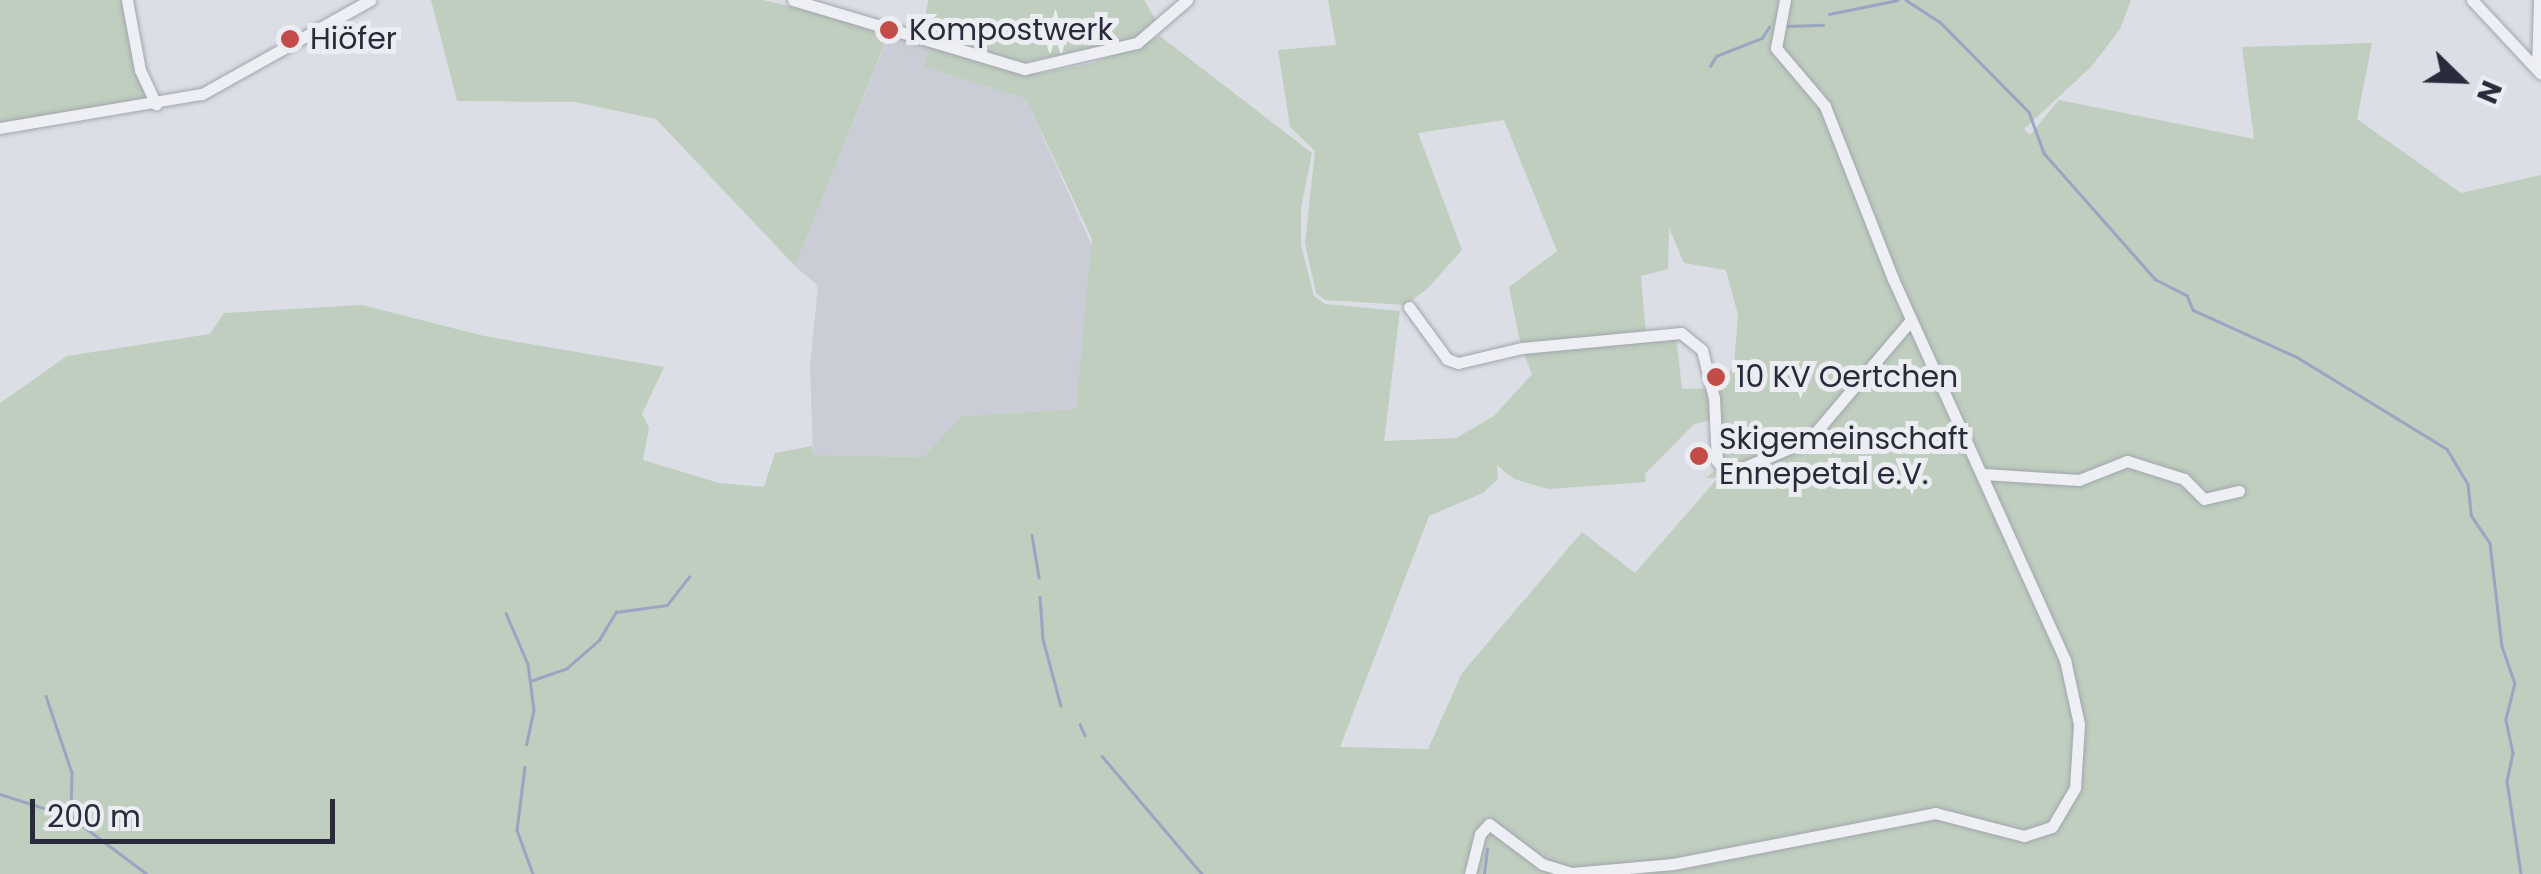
<!DOCTYPE html>
<meta charset="utf-8">
<style>
body{margin:0}
#map{position:relative;width:2541px;height:874px;overflow:hidden;background:#dcdee5;font-family:Poppins,sans-serif}
div>[style]{position:absolute}
.built>*{inset:0;background:#cacdd6}
.green>*{inset:0;background:#bfcebe}
.stream>*{height:2.5px;margin:-1.25px;padding:0 1.25px;transform-origin:1.25px;border-radius:1.25px;background:#99a6c3}
.roads{filter:drop-shadow(0 0 2px #a2a5ae) drop-shadow(0 0 2px #a2a5ae)}
.minor>*{height:11px;margin:-5.5px;padding:0 5.5px;transform-origin:5.5px;border-radius:5.5px;background:#eeeff4}
.dots>*{width:28px;height:28px;translate:-50% -50%;box-sizing:border-box;border:5px solid #ebedf3;border-radius:50%}
span{translate:-50% -50%;white-space:nowrap;text-align:center;line-height:1.15;-webkit-text-stroke:10px #ebedf3;paint-order:stroke}
.poi-label{font-size:30px;color:#272b3a}
.left{translate:0 -50%;text-align:left}
.north{position:absolute;left:2411px;top:30px;width:100px;height:100px;-webkit-text-stroke:8px #ebedf3;paint-order:stroke;rotate:113deg;font-size:28px;font-weight:700;line-height:40px;text-align:center;color:#272b3a}
.north::after{content:'';display:block;margin:auto;width:35px;height:45px;background:#272b3a;clip-path:polygon(50% 0,100% 100%,50% 72%,0 100%)}
.scale{position:absolute;left:30px;top:799px;width:305px;height:45px;box-sizing:border-box;border:5px solid #272b3a;border-top:0;padding-left:12px;font-size:30px;line-height:35px;white-space:nowrap;color:#272b3a;-webkit-text-stroke:8px #ebedf3;paint-order:stroke}
</style>
<div id="map">
<div class="built">
<i style="clip-path:polygon(891px 30px,932px 45px,923px 66px,1026px 99px,1094px 250px,1076px 409px,962px 416px,923px 457px,813px 455px,810px 366px,818px 286px,795px 266px)"></i>
</div>
<div class="green">
<i style="clip-path:polygon(0 0,132px 0,145px 72px,158px 99px,0 123px)"></i>
<i style="clip-path:polygon(431px 0,763px 0,890px 31px,795px 266px,656px 119px,575px 102px,457px 101px)"></i>
<i style="clip-path:polygon(928px 0,1144px 0,1157px 22px,1137px 38px,1022px 63px,924px 32px)"></i>
<i style="clip-path:polygon(evenodd,1328px 0,2131px 0,2120px 29px,2092px 66px,2024px 129px,2030px 135px,2059px 100px,2254px 139px,2242px 47px,2372px 43px,2357px 119px,2461px 193px,2541px 175px,2541px 874px,0 874px,0 403px,67px 356px,210px 334px,224px 313px,362px 305px,484px 336px,664px 367px,642px 414px,649px 428px,643px 460px,719px 483px,764px 487px,775px 453px,812px 446px,813px 455px,923px 457px,962px 416px,1076px 409px,1092px 239px,1026px 99px,923px 66px,932px 45px,1036px 74px,1093px 63px,1160px 36px,1312px 153px,1301px 208px,1301px 245px,1314px 296px,1325px 304px,1400px 311px,1384px 441px,1456px 438px,1494px 416px,1532px 374px,1523px 351px,1676px 334px,1682px 389px,1716px 388px,1722px 382px,1734px 365px,1738px 315px,1726px 270px,1684px 263px,1669px 228px,1668px 269px,1641px 276px,1646px 335px,1521px 346px,1509px 287px,1557px 251px,1504px 120px,1418px 133px,1462px 250px,1427px 289px,1406px 305px,1325px 300px,1316px 293px,1305px 243px,1315px 151px,1290px 127px,1278px 50px,1336px 45px,1328px 0,1719px 418px,1722px 464px,1706px 478px,1718px 478px,1635px 573px,1582px 532px,1462px 673px,1428px 749px,1340px 747px,1429px 516px,1483px 493px,1498px 479px,1497px 465px,1514px 479px,1548px 489px,1646px 482px,1645px 474px,1694px 424px,1719px 418px)"></i>
</div>
<div class="stream">
<i style="left:1906px;top:0;width:40px;rotate:32.9deg"></i>
<i style="left:1940px;top:22px;width:127px;rotate:45.3deg"></i>
<i style="left:2029px;top:112px;width:44px;rotate:69.9deg"></i>
<i style="left:2044px;top:153px;width:168px;rotate:48.6deg"></i>
<i style="left:2155px;top:279px;width:36px;rotate:27deg"></i>
<i style="left:2187px;top:295px;width:16px;rotate:68deg"></i>
<i style="left:2193px;top:310px;width:114px;rotate:24.3deg"></i>
<i style="left:2297px;top:357px;width:176px;rotate:31.5deg"></i>
<i style="left:2447px;top:449px;width:41px;rotate:59deg"></i>
<i style="left:2468px;top:484px;width:31px;rotate:84deg"></i>
<i style="left:2471px;top:515px;width:34px;rotate:56deg"></i>
<i style="left:2490px;top:543px;width:104px;rotate:83.4deg"></i>
<i style="left:2502px;top:646px;width:39px;rotate:71deg"></i>
<i style="left:2515px;top:683px;width:38px;rotate:104deg"></i>
<i style="left:2506px;top:720px;width:34px;rotate:78deg"></i>
<i style="left:2513px;top:753px;width:29px;rotate:102deg"></i>
<i style="left:2507px;top:781px;width:94px;rotate:81.4deg"></i>
<i style="left:1829px;top:14px;width:70px;rotate:-11.5deg"></i>
<i style="left:1787px;top:26px;width:36px;rotate:-2deg"></i>
<i style="left:1710px;top:66px;width:12px;rotate:-59deg"></i>
<i style="left:1716px;top:56px;width:49px;rotate:-21.4deg"></i>
<i style="left:1762px;top:38px;width:13px;rotate:-58deg"></i>
<i style="left:1032px;top:535px;width:43px;rotate:80.5deg"></i>
<i style="left:1040px;top:597px;width:42px;rotate:85.9deg"></i>
<i style="left:1043px;top:639px;width:69px;rotate:75deg"></i>
<i style="left:506px;top:613px;width:56px;rotate:66.7deg"></i>
<i style="left:528px;top:664px;width:46px;rotate:82.6deg"></i>
<i style="left:534px;top:710px;width:35px;rotate:102deg"></i>
<i style="left:530px;top:681px;width:39px;rotate:-19deg"></i>
<i style="left:567px;top:668px;width:43px;rotate:-41.2deg"></i>
<i style="left:599px;top:640px;width:33px;rotate:-59deg"></i>
<i style="left:616px;top:612px;width:51px;rotate:-7.8deg"></i>
<i style="left:667px;top:605px;width:36px;rotate:-52deg"></i>
<i style="left:46px;top:696px;width:81px;rotate:71.3deg"></i>
<i style="left:72px;top:773px;width:42px;rotate:91.4deg"></i>
<i style="left:1080px;top:724px;width:12px;rotate:66deg"></i>
<i style="left:1102px;top:756px;width:155px;rotate:49.7deg"></i>
<i style="left:525px;top:767px;width:64px;rotate:97.2deg"></i>
<i style="left:517px;top:830px;width:47px;rotate:70deg"></i>
<i style="left:0;top:794px;width:75px;rotate:17.9deg"></i>
<i style="left:71px;top:817px;width:95px;rotate:36.9deg"></i>
<i style="left:1484px;top:874px;width:25px;rotate:-83deg"></i>
</div>
<div class="roads">
<div class="minor">
<i style="left:127px;top:0;width:71px;rotate:79.5deg"></i>
<i style="left:140px;top:70px;width:38px;rotate:65deg"></i>
<i style="left:793px;top:0;width:242px;rotate:16.6deg"></i>
<i style="left:1025px;top:69px;width:115px;rotate:-13.1deg"></i>
<i style="left:1137px;top:43px;width:66px;rotate:-40.7deg"></i>
<i style="left:2472px;top:0;width:101px;rotate:47deg"></i>
<i style="left:2537px;top:69px;width:69px;rotate:-88.3deg"></i>
<i style="left:0;top:128px;width:205px;rotate:-9.6deg"></i>
<i style="left:202px;top:94px;width:193px;rotate:-29.2deg"></i>
<i style="left:1409px;top:307px;width:64px;rotate:53.8deg"></i>
<i style="left:1447px;top:359px;width:12px;rotate:20deg"></i>
<i style="left:1458px;top:363px;width:66px;rotate:-13.2deg"></i>
<i style="left:1522px;top:348px;width:160px;rotate:-5.4deg"></i>
<i style="left:1681px;top:333px;width:27px;rotate:39deg"></i>
<i style="left:1702px;top:350px;width:49px;rotate:76deg"></i>
<i style="left:1714px;top:398px;width:63px;rotate:87.3deg"></i>
<i style="left:1717px;top:461px;width:17px;rotate:50deg"></i>
<i style="left:1728px;top:474px;width:88px;rotate:-22.8deg"></i>
<i style="left:1809px;top:440px;width:157px;rotate:-49.6deg"></i>
<i style="left:1983px;top:474px;width:96px;rotate:3.6deg"></i>
<i style="left:2079px;top:480px;width:52px;rotate:-21.6deg"></i>
<i style="left:2127px;top:461px;width:60px;rotate:17.5deg"></i>
<i style="left:2184px;top:479px;width:28px;rotate:45deg"></i>
<i style="left:2204px;top:499px;width:36px;rotate:-13deg"></i>
<i style="left:1470px;top:874px;width:41px;rotate:-76deg"></i>
<i style="left:1480px;top:834px;width:13px;rotate:-48deg"></i>
<i style="left:1489px;top:824px;width:66px;rotate:37deg"></i>
<i style="left:1542px;top:864px;width:31px;rotate:17deg"></i>
<i style="left:1572px;top:873px;width:101px;rotate:-5.1deg"></i>
<i style="left:1673px;top:864px;width:267px;rotate:-11deg"></i>
<i style="left:1935px;top:813px;width:92px;rotate:14.5deg"></i>
<i style="left:2024px;top:836px;width:29px;rotate:-18deg"></i>
<i style="left:2052px;top:827px;width:45px;rotate:-59.5deg"></i>
<i style="left:2075px;top:788px;width:64px;rotate:-86.4deg"></i>
<i style="left:2079px;top:724px;width:66px;rotate:-102.3deg"></i>
<i style="left:2065px;top:660px;width:418px;rotate:-114.3deg"></i>
<i style="left:1893px;top:279px;width:186px;rotate:-111.5deg"></i>
<i style="left:1825px;top:106px;width:76px;rotate:-130.2deg"></i>
<i style="left:1776px;top:48px;width:49px;rotate:-79.4deg"></i>
</div>
</div>
<div class="dots">
<i style="left:889px;top:30px;background:#c34c48"></i>
<i style="left:290px;top:39px;background:#c34c48"></i>
<i style="left:1716px;top:377px;background:#c34c48"></i>
<i style="left:1699px;top:456px;background:#c34c48"></i>
</div>
<div class="poi-label">
<span class="left" style="left:909px;top:30px">Kompostwerk</span>
<span class="left" style="left:310px;top:39px">Hiöfer</span>
<span class="left" style="left:1736px;top:377px">10 KV Oertchen</span>
<span class="left" style="left:1719px;top:456px">Skigemeinschaft<br>Ennepetal e.V.</span>
</div>
<div class="north">N</div>
<div class="scale">200 m</div>
</div>
